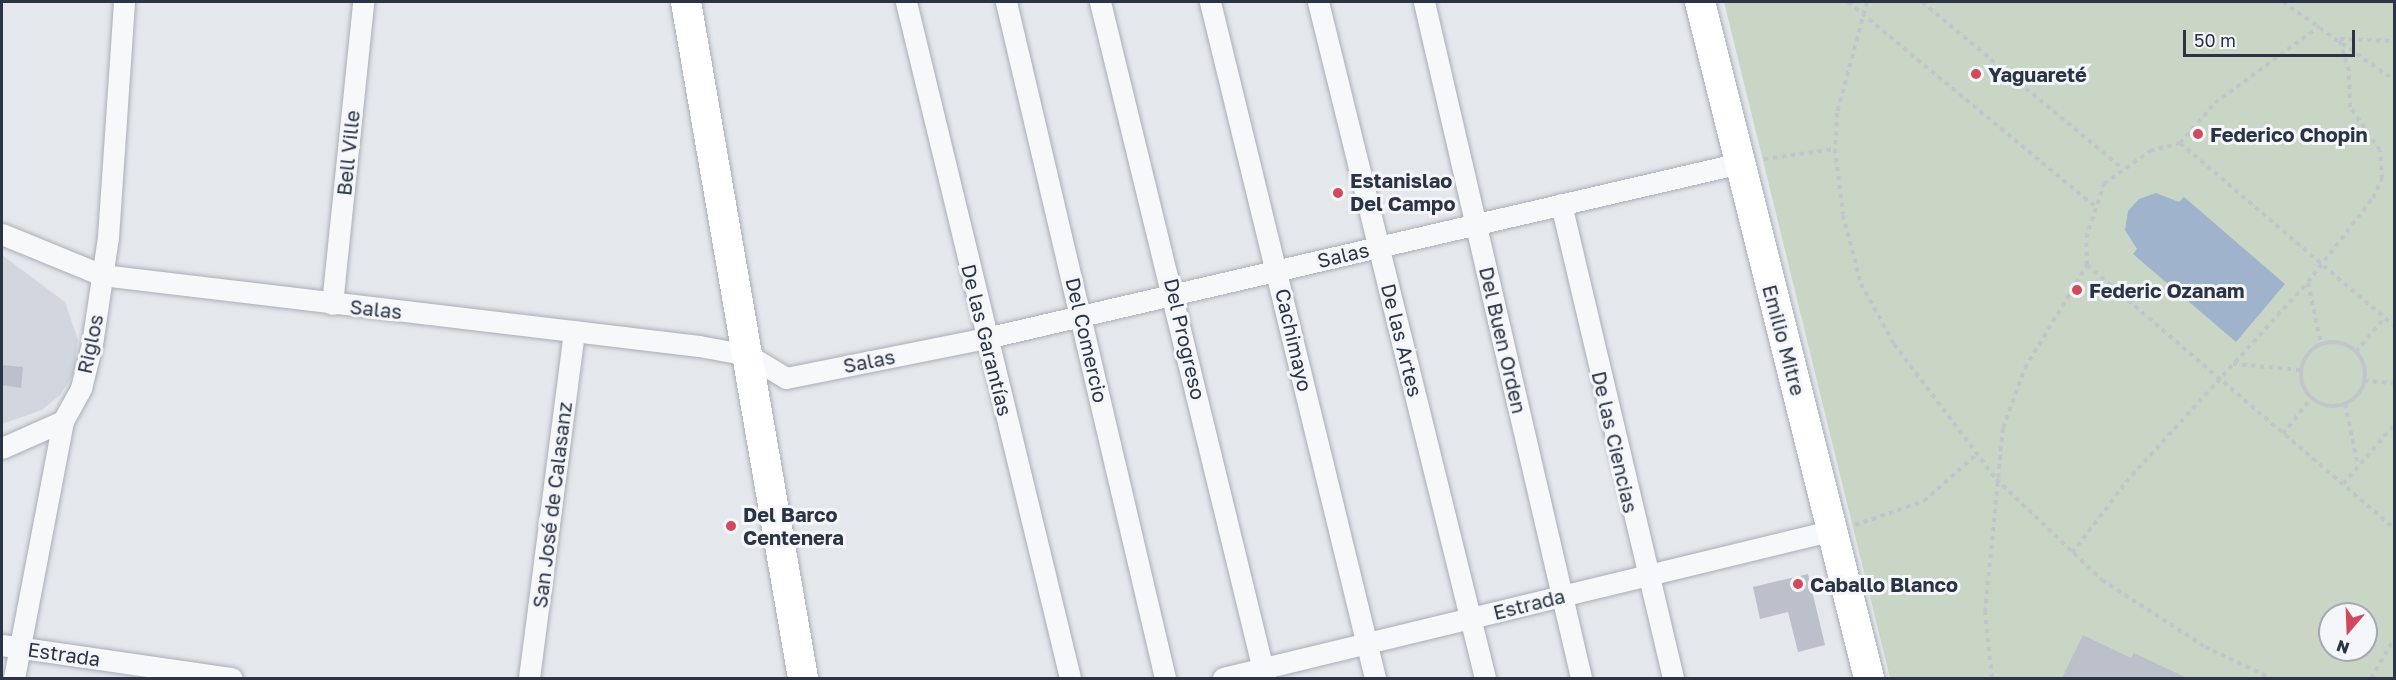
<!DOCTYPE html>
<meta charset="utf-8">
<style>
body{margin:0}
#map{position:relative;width:2396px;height:680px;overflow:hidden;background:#e4e7ec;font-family:"Golos Text",sans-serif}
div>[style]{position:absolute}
.built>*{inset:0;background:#d2d6de}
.green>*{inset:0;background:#c9d6c5}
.water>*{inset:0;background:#9fb4cc}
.building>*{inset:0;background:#bbc0ca}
.path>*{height:4px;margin-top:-2px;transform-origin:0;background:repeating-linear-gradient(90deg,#c2c5cb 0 4.5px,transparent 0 9px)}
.path>.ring{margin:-2px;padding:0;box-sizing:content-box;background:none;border:4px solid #c2c5cb;border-radius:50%}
.roads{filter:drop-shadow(0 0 2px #a9aeb7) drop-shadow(0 0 2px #a9aeb7)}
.street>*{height:21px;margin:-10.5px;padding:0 10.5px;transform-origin:10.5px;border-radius:10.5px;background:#f7f8fa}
.secondary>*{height:30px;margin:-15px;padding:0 15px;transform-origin:15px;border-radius:15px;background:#fff}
.dots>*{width:16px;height:16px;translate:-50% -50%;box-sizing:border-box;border:3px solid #f4f6f9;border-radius:50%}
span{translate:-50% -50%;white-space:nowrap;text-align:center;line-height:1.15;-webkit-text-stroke:6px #f4f6f9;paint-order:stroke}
.poi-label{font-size:20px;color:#2b3445;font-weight:700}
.left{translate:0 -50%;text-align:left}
.street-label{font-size:20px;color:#2b3445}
.frame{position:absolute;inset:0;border:3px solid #2b3445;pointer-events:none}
.north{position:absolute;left:2318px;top:602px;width:60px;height:60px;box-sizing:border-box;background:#f4f6f9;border:2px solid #a4a8b1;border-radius:50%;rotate:199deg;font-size:16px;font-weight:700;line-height:24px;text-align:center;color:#2b3445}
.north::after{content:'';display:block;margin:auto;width:21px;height:27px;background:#d1495b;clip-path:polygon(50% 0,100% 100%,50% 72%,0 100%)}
.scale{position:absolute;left:2183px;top:30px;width:172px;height:27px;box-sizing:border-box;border:3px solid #2b3445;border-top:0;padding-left:8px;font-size:18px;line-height:21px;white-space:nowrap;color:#2b3445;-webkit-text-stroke:4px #f4f6f9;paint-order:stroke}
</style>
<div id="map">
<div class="built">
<i style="clip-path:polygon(2px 255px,65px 302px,78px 340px,74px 373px,60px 395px,42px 410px,2px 424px)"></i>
</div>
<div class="green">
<i style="clip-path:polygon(evenodd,1724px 2px,2394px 2px,2394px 678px,1890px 678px,1724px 2px,2330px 614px,2366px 614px,2366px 650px,2330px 650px,2330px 614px)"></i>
</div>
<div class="water">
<i style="clip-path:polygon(2156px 193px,2179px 202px,2184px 197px,2285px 284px,2236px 342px,2133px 254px,2137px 249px,2125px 230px,2128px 211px,2139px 199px)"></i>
</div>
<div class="building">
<i style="clip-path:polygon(2px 365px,23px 367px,21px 388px,2px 385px)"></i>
<i style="clip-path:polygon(1808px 574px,1825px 645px,1798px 652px,1788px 612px,1760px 619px,1753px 587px)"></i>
<i style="clip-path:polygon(2083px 635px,2131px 658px,2134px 653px,2187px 678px,2062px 678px)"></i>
</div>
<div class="path">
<i style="left:1848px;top:2px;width:322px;rotate:39.6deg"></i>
<i style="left:1867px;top:2px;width:115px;rotate:105.1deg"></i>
<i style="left:1837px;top:113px;width:36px;rotate:93deg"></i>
<i style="left:1835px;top:149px;width:66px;rotate:83.1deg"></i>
<i style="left:1843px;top:215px;width:71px;rotate:75.4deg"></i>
<i style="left:1861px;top:284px;width:68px;rotate:61.2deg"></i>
<i style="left:1894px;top:344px;width:169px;rotate:52.9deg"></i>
<i style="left:1996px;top:479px;width:146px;rotate:43.6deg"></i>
<i style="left:2102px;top:580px;width:123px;rotate:33deg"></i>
<i style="left:2205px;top:647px;width:73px;rotate:25.2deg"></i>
<i style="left:1922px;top:2px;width:261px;rotate:39.7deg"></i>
<i style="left:2283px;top:2px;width:136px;rotate:35.1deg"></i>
<i style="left:2340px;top:39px;width:54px;rotate:2.1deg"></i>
<i style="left:2180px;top:143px;width:282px;rotate:40.5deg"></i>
<i style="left:1764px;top:159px;width:72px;rotate:-8deg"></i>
<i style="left:2087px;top:265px;width:404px;rotate:40.6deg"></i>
<i style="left:2308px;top:283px;width:62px;rotate:78deg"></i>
<i class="ring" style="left:2301px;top:342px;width:60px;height:60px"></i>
<i style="left:2356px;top:352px;width:45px;rotate:-50.4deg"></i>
<i style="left:2233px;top:364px;width:68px;rotate:5deg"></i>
<i style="left:2364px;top:381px;width:30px;rotate:4deg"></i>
<i style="left:2345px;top:404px;width:63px;rotate:78.2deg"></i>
<i style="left:2283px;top:434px;width:46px;rotate:-52.1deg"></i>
<i style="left:2343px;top:484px;width:78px;rotate:-49.2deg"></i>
<i style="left:1855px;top:525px;width:73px;rotate:-19.2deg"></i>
<i style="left:1924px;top:501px;width:69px;rotate:-41.5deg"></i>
<i style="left:2072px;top:553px;width:89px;rotate:-52.7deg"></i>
<i style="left:2126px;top:482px;width:270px;rotate:-47.7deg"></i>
<i style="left:2308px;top:282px;width:106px;rotate:-52.3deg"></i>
<i style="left:2373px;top:198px;width:21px;rotate:-65deg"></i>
<i style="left:2382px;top:179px;width:29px;rotate:-94deg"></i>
<i style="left:2380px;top:150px;width:52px;rotate:-124.9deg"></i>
<i style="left:2350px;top:107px;width:36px;rotate:-92deg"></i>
<i style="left:2349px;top:71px;width:34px;rotate:-107deg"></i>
<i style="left:1992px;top:678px;width:66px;rotate:-96.1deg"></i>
<i style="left:1985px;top:612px;width:185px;rotate:-84.4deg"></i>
<i style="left:2003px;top:428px;width:64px;rotate:-69.9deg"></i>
<i style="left:2025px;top:368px;width:120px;rotate:-59deg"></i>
<i style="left:2087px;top:265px;width:27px;rotate:-92deg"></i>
<i style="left:2086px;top:238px;width:57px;rotate:-71.6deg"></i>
<i style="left:2104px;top:184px;width:57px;rotate:-35.7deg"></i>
<i style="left:2150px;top:151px;width:31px;rotate:-15deg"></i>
<i style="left:2180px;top:143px;width:53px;rotate:-48.8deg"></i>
<i style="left:2215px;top:103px;width:130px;rotate:-36.3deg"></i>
<i style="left:2371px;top:678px;width:45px;rotate:-59.5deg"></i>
</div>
<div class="roads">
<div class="street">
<i style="left:906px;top:2px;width:696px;rotate:76.36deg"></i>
<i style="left:1006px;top:2px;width:694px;rotate:76.76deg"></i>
<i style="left:1100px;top:2px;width:696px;rotate:76.28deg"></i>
<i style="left:1210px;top:2px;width:696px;rotate:76.28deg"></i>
<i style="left:1318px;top:2px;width:696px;rotate:76.12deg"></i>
<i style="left:1424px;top:2px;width:694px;rotate:76.92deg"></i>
<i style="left:1561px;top:204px;width:487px;rotate:76.7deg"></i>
<i style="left:2px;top:234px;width:108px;rotate:22.3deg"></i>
<i style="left:102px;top:275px;width:601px;rotate:6.78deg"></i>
<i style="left:699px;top:346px;width:50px;rotate:10.4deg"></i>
<i style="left:748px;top:355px;width:44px;rotate:31.2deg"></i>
<i style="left:786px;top:378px;width:204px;rotate:-11.3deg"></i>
<i style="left:986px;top:338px;width:770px;rotate:-13.06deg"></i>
<i style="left:332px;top:304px;width:304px;rotate:-84.1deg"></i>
<i style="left:2px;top:448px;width:67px;rotate:-23.9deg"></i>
<i style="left:2px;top:645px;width:232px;rotate:8.2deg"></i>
<i style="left:14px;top:678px;width:262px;rotate:-79.2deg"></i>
<i style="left:63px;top:421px;width:38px;rotate:-61deg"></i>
<i style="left:81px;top:388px;width:45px;rotate:-76deg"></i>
<i style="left:92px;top:344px;width:108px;rotate:-81.5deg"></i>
<i style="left:108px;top:237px;width:236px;rotate:-86.1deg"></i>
<i style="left:529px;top:678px;width:350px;rotate:-82.6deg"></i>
<i style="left:1223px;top:678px;width:629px;rotate:-13.62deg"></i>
</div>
<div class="secondary">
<i style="left:686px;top:2px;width:686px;rotate:80.18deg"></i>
<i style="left:1700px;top:2px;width:697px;rotate:75.96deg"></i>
</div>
</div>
<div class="dots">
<i style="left:1976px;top:74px;background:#d1495b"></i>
<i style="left:2198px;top:134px;background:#d1495b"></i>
<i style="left:1338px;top:193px;background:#d1495b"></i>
<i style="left:2077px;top:290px;background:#d1495b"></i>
<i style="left:731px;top:526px;background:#d1495b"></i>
<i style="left:1798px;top:584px;background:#d1495b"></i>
</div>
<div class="poi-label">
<span class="left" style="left:1988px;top:74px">Yaguareté</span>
<span class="left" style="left:2210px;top:134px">Federico Chopin</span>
<span class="left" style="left:1350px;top:192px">Estanislao<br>Del Campo</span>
<span class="left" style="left:2089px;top:290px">Federic Ozanam</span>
<span class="left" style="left:743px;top:526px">Del Barco<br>Centenera</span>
<span class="left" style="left:1810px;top:584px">Caballo Blanco</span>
</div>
<div class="street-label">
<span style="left:348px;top:153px;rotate:-84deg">Bell Ville</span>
<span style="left:1343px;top:255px;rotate:-13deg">Salas</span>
<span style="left:376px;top:309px;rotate:6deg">Salas</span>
<span style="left:1185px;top:339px;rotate:77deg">Del Progreso</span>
<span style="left:987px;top:340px;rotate:76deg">De las Garantías</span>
<span style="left:1087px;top:340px;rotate:77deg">Del Comercio</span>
<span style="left:1294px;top:340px;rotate:77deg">Cachimayo</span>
<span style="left:1402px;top:340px;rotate:76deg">De las Artes</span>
<span style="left:1503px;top:340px;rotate:77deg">Del Buen Orden</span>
<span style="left:1784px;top:340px;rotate:75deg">Emilio Mitre</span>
<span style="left:90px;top:344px;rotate:-78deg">Riglos</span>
<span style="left:869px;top:361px;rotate:-11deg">Salas</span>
<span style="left:1615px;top:442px;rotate:77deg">De las Ciencias</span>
<span style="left:552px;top:505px;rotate:-83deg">San José de Calasanz</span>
<span style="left:1529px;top:604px;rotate:-14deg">Estrada</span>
<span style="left:64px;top:654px;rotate:8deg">Estrada</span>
</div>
<div class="frame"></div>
<div class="north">N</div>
<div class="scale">50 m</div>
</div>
